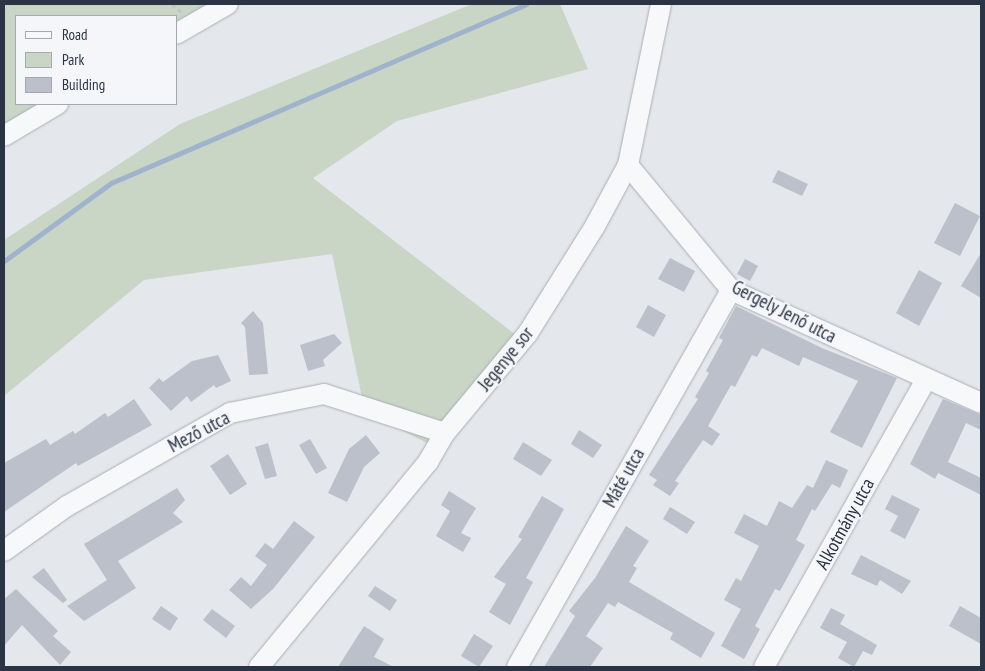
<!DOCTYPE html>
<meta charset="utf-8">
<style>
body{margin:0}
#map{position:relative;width:985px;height:671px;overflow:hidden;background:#e4e7ec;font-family:"PT Sans Narrow",sans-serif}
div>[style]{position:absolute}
.green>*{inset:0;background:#c9d6c5}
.stream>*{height:5px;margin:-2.5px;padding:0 2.5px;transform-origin:2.5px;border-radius:2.5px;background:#9fb4cc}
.building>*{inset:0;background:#bbc0ca}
.path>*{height:3px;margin-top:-1.5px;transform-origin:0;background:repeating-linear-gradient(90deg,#c2c5cb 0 4px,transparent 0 8px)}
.roads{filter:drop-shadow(0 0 1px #a9aeb7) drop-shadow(0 0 1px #a9aeb7)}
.minor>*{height:20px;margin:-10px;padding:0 10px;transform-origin:10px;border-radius:10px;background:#f7f8fa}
span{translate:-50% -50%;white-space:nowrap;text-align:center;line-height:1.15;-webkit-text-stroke:4px #f4f6f9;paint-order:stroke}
.street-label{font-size:19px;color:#2b3445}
.frame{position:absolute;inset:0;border:5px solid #2b3445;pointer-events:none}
.legend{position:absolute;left:15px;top:15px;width:162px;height:90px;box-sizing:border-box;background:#f4f6f9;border:1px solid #a4a8b1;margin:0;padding:6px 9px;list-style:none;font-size:15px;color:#2b3445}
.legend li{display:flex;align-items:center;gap:10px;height:25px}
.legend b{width:25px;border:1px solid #a4a8b1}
</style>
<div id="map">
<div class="green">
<i style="clip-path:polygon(4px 4px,228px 4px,176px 34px,176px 16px,16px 16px,16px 104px,58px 104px,4px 136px)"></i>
<i style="clip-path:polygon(472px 4px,560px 4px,588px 69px,397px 121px,313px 178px,517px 336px,439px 449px,365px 412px,332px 254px,144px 280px,4px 396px,4px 240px,180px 124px)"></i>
</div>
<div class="stream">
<i style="left:4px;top:261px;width:132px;rotate:-36.1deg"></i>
<i style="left:111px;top:183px;width:452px;rotate:-23.3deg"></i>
</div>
<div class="building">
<i style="clip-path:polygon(778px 170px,808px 184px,802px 196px,772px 182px)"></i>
<i style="clip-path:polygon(955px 203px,980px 216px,960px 256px,934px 243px)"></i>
<i style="clip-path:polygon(981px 253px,981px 298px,961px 286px)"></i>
<i style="clip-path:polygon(670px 258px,695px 271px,684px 292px,658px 279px)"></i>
<i style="clip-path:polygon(745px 259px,758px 266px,750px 281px,737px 274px)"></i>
<i style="clip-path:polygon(919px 270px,942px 283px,919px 326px,896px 313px)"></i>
<i style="clip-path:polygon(648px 305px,666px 315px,654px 337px,636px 327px)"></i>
<i style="clip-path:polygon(736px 306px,822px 348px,897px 378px,862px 448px,830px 432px,858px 381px,803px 357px,799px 366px,762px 348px,757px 357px,752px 355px,735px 387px,731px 385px,708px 426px,720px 434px,712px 446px,703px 440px,675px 481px,679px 483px,670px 496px,653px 485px,657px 480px,649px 475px,698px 399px,695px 397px,709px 373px,706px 371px,723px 340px,719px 338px)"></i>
<i style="clip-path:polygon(253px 311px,263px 323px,268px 374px,249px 375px,245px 327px,241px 323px)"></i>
<i style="clip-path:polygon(334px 334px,342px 343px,323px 360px,325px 366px,308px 371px,300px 345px)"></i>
<i style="clip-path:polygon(218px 355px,231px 381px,216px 388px,214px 385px,191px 402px,187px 396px,171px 411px,149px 388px,159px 378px,163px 382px,192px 361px)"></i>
<i style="clip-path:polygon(134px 399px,152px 425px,78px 466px,76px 463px,4px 512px,4px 463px,46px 439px,50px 445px,73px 431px,75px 434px,105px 413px,108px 417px)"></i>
<i style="clip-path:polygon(943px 399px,981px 415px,981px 430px,966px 423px,948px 462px,981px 478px,981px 495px,938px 473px,935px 479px,910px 464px)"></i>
<i style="clip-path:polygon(579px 430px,602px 445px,593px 458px,571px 444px)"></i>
<i style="clip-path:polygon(366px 435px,380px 453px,364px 467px,347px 502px,328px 493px,349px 449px)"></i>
<i style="clip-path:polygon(310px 439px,327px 468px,316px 474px,299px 445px)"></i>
<i style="clip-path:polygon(523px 442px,552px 460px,541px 476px,513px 459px)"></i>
<i style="clip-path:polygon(268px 443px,277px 476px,265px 479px,255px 447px)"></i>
<i style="clip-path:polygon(228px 454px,247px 484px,230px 495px,210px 466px)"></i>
<i style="clip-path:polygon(826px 460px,848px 470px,840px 488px,832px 484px,815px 511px,812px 509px,796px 540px,805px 545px,780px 591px,775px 589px,755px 626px,760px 629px,744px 659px,721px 646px,741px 609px,724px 600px,736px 578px,741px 581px,759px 546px,734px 533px,744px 514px,767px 526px,779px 501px,792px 508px,807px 485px,813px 488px)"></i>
<i style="clip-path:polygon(177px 488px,185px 500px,173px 513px,183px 522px,118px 561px,136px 588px,84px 621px,67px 606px,107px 580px,84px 544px)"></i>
<i style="clip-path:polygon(449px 491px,476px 508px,461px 533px,471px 538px,463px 552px,436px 536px,450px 511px,441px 505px)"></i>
<i style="clip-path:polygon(892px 495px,920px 509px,905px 539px,890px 531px,898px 516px,885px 509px)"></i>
<i style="clip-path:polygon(542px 496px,564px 509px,526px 578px,533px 582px,510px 625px,489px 612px,506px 584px,494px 577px,522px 539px,518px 537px)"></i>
<i style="clip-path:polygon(670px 507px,695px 522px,687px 534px,663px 519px)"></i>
<i style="clip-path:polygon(294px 521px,315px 537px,273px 589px,251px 609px,229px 590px,241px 577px,251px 586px,267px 565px,255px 556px,265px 543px,273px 549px)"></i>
<i style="clip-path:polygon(626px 526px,649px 541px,633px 566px,637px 568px,629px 582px,715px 633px,701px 658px,670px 639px,673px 633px,618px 602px,615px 607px,608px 603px,586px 636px,603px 648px,590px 667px,544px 667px,575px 616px,569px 611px,595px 578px)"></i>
<i style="clip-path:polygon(861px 555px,911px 581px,902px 594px,880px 580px,877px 586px,851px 574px)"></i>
<i style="clip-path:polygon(44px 568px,67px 600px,63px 603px,32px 577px)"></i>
<i style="clip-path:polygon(375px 586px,397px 600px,390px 611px,368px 596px)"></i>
<i style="clip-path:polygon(16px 589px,58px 631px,53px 636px,71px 652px,60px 665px,22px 625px,4px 646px,4px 599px)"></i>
<i style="clip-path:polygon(161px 606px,178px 618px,170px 631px,152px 619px)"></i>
<i style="clip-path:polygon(960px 606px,981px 618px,981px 644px,949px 626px)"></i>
<i style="clip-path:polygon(831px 608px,845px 615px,840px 624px,877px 645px,872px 655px,863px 651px,854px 667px,838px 658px,847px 642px,820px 628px)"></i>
<i style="clip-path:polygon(212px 609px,235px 626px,226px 638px,203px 620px)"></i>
<i style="clip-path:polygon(364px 626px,384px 639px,374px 657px,394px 667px,338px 667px)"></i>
<i style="clip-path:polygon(474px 634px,493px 646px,479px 667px,461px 656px)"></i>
</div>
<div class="path">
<i style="left:172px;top:4px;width:12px;rotate:42deg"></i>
</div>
<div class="roads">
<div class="minor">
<i style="left:176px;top:34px;width:60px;rotate:-30deg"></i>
<i style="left:4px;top:136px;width:63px;rotate:-30.7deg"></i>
<i style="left:628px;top:165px;width:162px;rotate:50.5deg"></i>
<i style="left:731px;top:290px;width:274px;rotate:24.3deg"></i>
<i style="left:4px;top:551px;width:77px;rotate:-35.5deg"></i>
<i style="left:67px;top:506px;width:188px;rotate:-29.7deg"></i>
<i style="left:230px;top:413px;width:96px;rotate:-11.4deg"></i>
<i style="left:324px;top:394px;width:127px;rotate:17.9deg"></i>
<i style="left:259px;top:667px;width:266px;rotate:-50.5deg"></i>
<i style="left:428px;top:462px;width:34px;rotate:-60deg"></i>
<i style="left:445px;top:433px;width:130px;rotate:-50.3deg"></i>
<i style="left:528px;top:333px;width:126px;rotate:-57.9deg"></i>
<i style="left:595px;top:226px;width:69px;rotate:-61.6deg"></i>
<i style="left:628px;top:165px;width:164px;rotate:-78.4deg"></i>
<i style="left:517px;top:667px;width:434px;rotate:-60.4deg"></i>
<i style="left:764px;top:667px;width:330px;rotate:-60.6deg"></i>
</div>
</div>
<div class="street-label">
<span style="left:784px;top:312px;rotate:27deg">Gergely Jenő utca</span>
<span style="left:506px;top:359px;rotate:-51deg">Jegenye sor</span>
<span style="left:199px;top:432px;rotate:-28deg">Mező utca</span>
<span style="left:624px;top:478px;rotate:-61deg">Máté utca</span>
<span style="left:845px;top:524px;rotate:-61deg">Alkotmány utca</span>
</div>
<div class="frame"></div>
<ul class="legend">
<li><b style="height:6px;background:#f7f8fa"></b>Road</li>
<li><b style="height:14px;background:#c9d6c5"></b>Park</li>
<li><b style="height:14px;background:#bbc0ca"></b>Building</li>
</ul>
</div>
